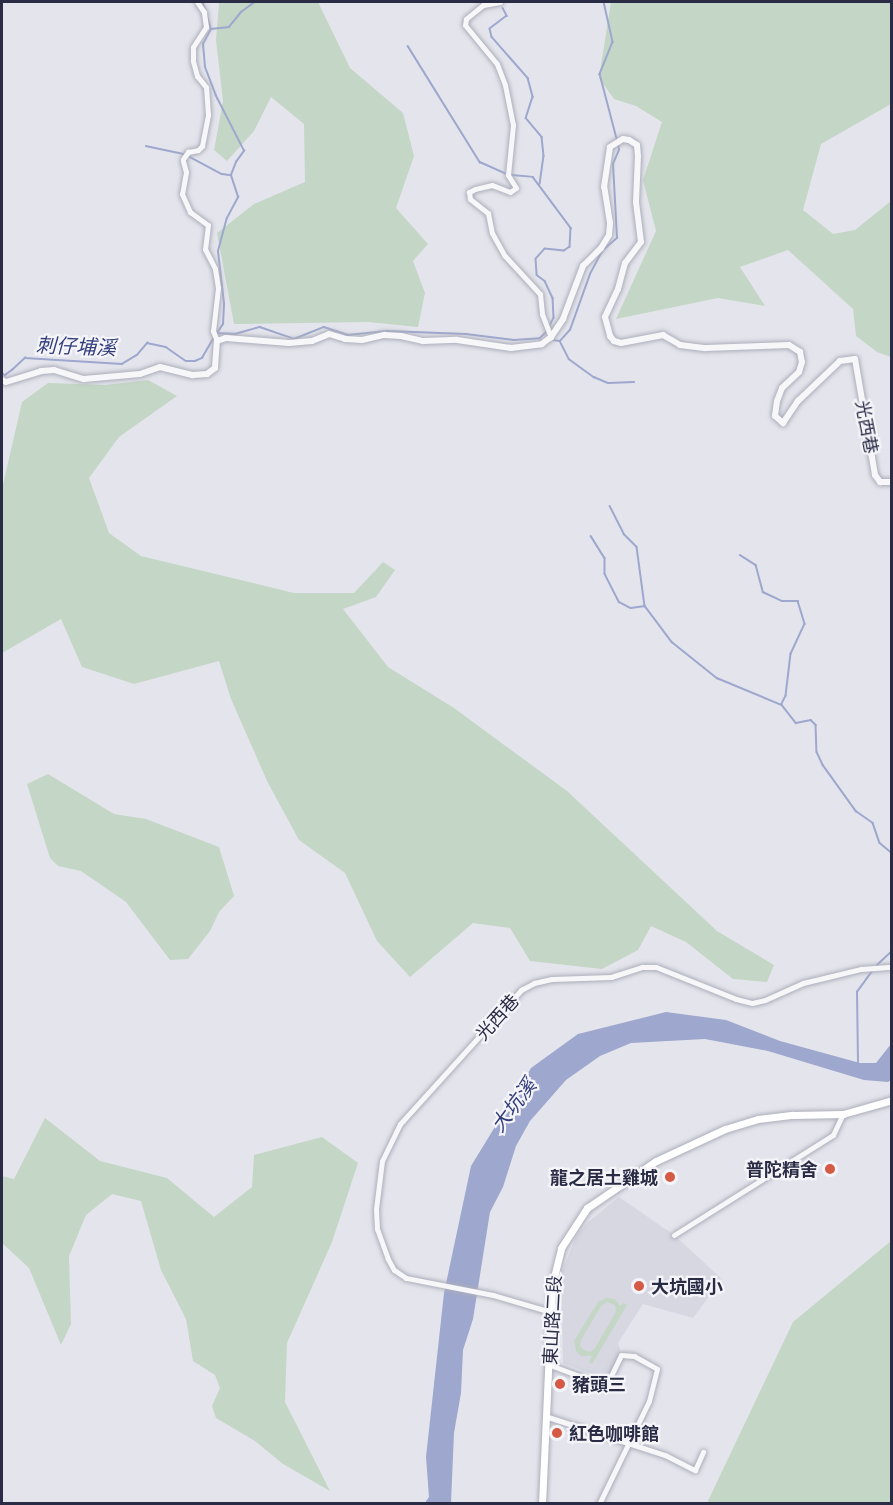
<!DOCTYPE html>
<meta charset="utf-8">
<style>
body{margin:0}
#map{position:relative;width:893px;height:1505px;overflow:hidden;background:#e4e5ec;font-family:"Golos Text","Noto Sans TC",sans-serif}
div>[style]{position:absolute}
.built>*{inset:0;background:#d6d7e1}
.green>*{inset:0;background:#c4d6c5}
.water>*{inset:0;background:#9ea7cd}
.stream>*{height:1.5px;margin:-0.75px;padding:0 0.75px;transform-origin:0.75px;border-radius:0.75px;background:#9ea7cd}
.roads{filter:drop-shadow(0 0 2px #acaeba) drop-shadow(0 0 2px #acaeba)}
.minor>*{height:5px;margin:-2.5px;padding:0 2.5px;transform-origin:2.5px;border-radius:2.5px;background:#f7f7fa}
.tertiary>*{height:6px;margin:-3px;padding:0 3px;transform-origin:3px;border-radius:3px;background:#f7f7fa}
.secondary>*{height:7px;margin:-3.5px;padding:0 3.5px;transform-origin:3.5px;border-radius:3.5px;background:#fff}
.dots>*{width:16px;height:16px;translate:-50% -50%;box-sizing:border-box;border:3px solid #f4f4f9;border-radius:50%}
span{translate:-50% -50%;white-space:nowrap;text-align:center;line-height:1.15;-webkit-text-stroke:4.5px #f4f4f9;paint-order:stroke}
.street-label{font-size:18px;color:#2a2c46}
.poi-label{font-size:18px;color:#2a2c46;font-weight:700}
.right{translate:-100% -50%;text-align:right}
.left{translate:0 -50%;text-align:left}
.water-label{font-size:20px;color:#323d7c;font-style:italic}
.frame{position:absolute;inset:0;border:3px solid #2a2c46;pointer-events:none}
</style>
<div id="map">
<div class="built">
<i style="clip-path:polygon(619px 1197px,674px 1235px,722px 1279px,693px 1318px,643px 1304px,618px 1343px,622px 1355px,610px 1381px,563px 1363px,561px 1274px,576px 1237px,587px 1223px)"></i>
</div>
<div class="green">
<i style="clip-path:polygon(228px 2px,318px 2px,350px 68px,403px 113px,414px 156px,396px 208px,428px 244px,413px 261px,425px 293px,418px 327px,368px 322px,234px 324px,217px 233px,254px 204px,305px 182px,304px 124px,271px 97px,254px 131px,227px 161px,214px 150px,223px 101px,216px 40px,219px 3px)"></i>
<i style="clip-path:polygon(611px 2px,891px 2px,891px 104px,821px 144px,803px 210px,833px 234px,855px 230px,891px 201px,891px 357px,877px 352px,856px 336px,853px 309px,788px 250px,740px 267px,765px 306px,718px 298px,616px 319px,656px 231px,643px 180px,662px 122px,636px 106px,614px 99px,599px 78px)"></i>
<i style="clip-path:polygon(148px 380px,177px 396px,119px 437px,89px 478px,109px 533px,141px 556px,294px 593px,354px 593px,383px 562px,395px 570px,376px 597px,343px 609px,388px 667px,454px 708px,567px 791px,717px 931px,774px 965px,767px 982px,733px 979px,686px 942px,651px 926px,638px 950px,602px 969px,530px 961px,510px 928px,473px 923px,410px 977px,377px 941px,345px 873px,299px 840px,268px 783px,231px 699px,219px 661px,134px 684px,82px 667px,61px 619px,2px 653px,2px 489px,22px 402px,48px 383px,105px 385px)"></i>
<i style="clip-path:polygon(48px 774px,114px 814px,146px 819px,219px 847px,234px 896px,219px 912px,210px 931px,188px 959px,170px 960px,126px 902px,81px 871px,58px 866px,50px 858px,27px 784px)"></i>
<i style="clip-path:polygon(45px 1118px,100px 1161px,167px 1178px,214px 1217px,252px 1187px,254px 1155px,322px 1137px,358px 1163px,332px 1242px,287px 1343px,285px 1402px,330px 1491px,283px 1464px,255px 1441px,216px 1418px,212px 1406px,220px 1388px,215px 1375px,193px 1361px,186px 1319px,161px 1270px,141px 1201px,112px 1194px,86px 1215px,69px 1256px,71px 1324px,61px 1345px,29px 1268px,2px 1243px,2px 1176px,14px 1179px)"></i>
<i style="clip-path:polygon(891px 1241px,891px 1503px,707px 1503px,793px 1322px)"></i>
<i style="clip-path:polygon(evenodd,606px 1298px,615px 1299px,620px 1306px,623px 1303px,627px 1305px,592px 1364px,589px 1362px,592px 1356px,581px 1356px,576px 1351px,574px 1341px,598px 1302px,606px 1298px,607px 1302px,615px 1305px,616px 1312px,595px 1348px,590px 1352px,584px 1350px,580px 1346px,581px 1340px,601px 1306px,607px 1302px)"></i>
</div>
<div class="water">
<i style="clip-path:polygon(666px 1012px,726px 1020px,780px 1041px,860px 1063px,876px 1063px,891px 1044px,891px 1080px,888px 1082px,864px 1080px,768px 1051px,705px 1039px,631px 1043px,600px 1056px,566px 1080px,530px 1121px,516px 1146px,503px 1187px,490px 1212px,473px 1319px,463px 1350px,461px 1393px,454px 1433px,451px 1503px,424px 1504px,429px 1497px,426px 1457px,444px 1293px,471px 1166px,531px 1068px,578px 1034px)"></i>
</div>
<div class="stream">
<i style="left:203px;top:2px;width:28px;rotate:73deg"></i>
<i style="left:604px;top:2px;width:41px;rotate:77.3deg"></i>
<i style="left:613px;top:42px;width:35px;rotate:112deg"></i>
<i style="left:600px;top:74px;width:67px;rotate:75.3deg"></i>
<i style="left:503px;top:8px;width:9px;rotate:63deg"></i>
<i style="left:507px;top:16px;width:21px;rotate:143deg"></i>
<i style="left:490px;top:29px;width:8px;rotate:76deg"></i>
<i style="left:492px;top:37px;width:55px;rotate:48.7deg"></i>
<i style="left:528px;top:78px;width:20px;rotate:75deg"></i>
<i style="left:533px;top:97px;width:22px;rotate:108deg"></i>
<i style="left:526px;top:118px;width:25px;rotate:50deg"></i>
<i style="left:542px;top:137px;width:19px;rotate:84deg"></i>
<i style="left:544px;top:156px;width:28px;rotate:98deg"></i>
<i style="left:408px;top:46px;width:137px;rotate:58.2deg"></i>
<i style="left:480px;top:162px;width:30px;rotate:24deg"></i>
<i style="left:146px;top:146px;width:38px;rotate:12deg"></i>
<i style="left:188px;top:156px;width:38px;rotate:28deg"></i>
<i style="left:222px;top:174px;width:7px;rotate:8deg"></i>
<i style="left:512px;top:175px;width:21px;rotate:5deg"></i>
<i style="left:533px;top:177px;width:64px;rotate:53.3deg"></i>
<i style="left:571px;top:228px;width:19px;rotate:93deg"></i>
<i style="left:570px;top:247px;width:7px;rotate:146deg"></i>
<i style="left:564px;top:251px;width:19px;rotate:-174deg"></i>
<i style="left:545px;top:249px;width:13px;rotate:132deg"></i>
<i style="left:536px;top:259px;width:16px;rotate:86deg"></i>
<i style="left:537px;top:275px;width:10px;rotate:37deg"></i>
<i style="left:545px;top:281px;width:19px;rotate:65deg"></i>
<i style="left:553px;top:298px;width:20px;rotate:87deg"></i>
<i style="left:554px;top:318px;width:9px;rotate:117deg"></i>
<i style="left:217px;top:333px;width:18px;rotate:3deg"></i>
<i style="left:235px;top:334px;width:26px;rotate:-16deg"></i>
<i style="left:260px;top:327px;width:36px;rotate:19deg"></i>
<i style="left:294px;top:339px;width:32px;rotate:-22deg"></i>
<i style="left:324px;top:327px;width:25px;rotate:18deg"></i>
<i style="left:348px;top:335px;width:39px;rotate:-6deg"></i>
<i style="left:387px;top:331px;width:79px;rotate:2.2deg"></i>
<i style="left:466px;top:334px;width:48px;rotate:7.1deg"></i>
<i style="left:514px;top:340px;width:26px;rotate:-4deg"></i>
<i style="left:540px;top:338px;width:8px;rotate:-45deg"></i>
<i style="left:217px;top:333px;width:11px;rotate:-56deg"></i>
<i style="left:223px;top:324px;width:20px;rotate:-87deg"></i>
<i style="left:224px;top:304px;width:53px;rotate:-96.5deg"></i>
<i style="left:218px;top:251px;width:34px;rotate:-75deg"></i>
<i style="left:227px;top:218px;width:24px;rotate:-62deg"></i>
<i style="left:238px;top:197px;width:23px;rotate:-108deg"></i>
<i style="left:231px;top:175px;width:14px;rotate:-69deg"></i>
<i style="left:236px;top:162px;width:14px;rotate:-54deg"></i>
<i style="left:244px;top:151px;width:62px;rotate:-117deg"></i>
<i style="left:216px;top:96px;width:31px;rotate:-111deg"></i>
<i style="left:205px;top:67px;width:23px;rotate:-95deg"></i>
<i style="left:203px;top:44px;width:17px;rotate:-62deg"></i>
<i style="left:211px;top:29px;width:18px;rotate:-6deg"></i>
<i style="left:229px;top:27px;width:19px;rotate:-51deg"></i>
<i style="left:241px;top:12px;width:17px;rotate:-36deg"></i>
<i style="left:553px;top:340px;width:7px;rotate:8deg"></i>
<i style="left:560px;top:341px;width:15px;rotate:-48deg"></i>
<i style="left:570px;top:330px;width:59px;rotate:-70.3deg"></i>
<i style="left:590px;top:274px;width:26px;rotate:-62deg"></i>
<i style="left:602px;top:251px;width:20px;rotate:-41deg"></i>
<i style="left:617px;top:238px;width:74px;rotate:-93.1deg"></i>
<i style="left:613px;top:164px;width:15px;rotate:-67deg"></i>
<i style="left:619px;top:150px;width:6px;rotate:-99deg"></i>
<i style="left:560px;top:341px;width:20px;rotate:63deg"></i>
<i style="left:569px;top:359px;width:31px;rotate:36deg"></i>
<i style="left:594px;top:377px;width:15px;rotate:23deg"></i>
<i style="left:608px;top:383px;width:26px;rotate:-2deg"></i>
<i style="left:2px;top:373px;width:4px;rotate:34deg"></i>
<i style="left:5px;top:375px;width:9px;rotate:-36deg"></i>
<i style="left:12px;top:370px;width:18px;rotate:-43deg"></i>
<i style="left:25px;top:358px;width:97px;rotate:3.5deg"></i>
<i style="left:122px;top:364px;width:17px;rotate:-31deg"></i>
<i style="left:137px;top:355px;width:16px;rotate:-50deg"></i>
<i style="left:147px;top:343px;width:19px;rotate:12deg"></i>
<i style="left:166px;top:347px;width:24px;rotate:35deg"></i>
<i style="left:186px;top:361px;width:9px"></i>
<i style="left:195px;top:361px;width:8px;rotate:-23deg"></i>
<i style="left:202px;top:358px;width:22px;rotate:-60deg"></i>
<i style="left:2px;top:396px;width:10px;rotate:90deg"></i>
<i style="left:610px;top:506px;width:31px;rotate:63deg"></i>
<i style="left:624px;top:534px;width:18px;rotate:45deg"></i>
<i style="left:637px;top:547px;width:60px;rotate:82.3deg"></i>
<i style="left:645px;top:606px;width:45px;rotate:53.1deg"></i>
<i style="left:672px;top:642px;width:58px;rotate:38.7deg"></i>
<i style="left:717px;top:678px;width:70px;rotate:22.6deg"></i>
<i style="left:782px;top:705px;width:23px;rotate:52deg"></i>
<i style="left:796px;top:723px;width:15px;rotate:-11deg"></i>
<i style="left:811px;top:720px;width:7px;rotate:45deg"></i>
<i style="left:816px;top:725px;width:27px;rotate:88deg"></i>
<i style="left:817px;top:752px;width:14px;rotate:65deg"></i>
<i style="left:823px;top:765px;width:57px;rotate:54.3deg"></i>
<i style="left:856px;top:811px;width:21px;rotate:35deg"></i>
<i style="left:873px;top:823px;width:21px;rotate:71deg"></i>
<i style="left:880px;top:843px;width:16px;rotate:40deg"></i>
<i style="left:591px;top:536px;width:26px;rotate:58deg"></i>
<i style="left:605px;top:558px;width:16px;rotate:90deg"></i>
<i style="left:605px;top:574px;width:31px;rotate:63deg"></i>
<i style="left:619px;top:602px;width:13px;rotate:27deg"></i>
<i style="left:631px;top:608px;width:14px;rotate:-8deg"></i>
<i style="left:740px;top:555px;width:19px;rotate:32deg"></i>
<i style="left:756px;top:565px;width:28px;rotate:75deg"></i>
<i style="left:763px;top:592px;width:21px;rotate:25deg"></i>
<i style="left:782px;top:601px;width:16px"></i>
<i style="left:798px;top:601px;width:24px;rotate:73deg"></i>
<i style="left:805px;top:624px;width:33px;rotate:115deg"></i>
<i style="left:791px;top:654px;width:42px;rotate:96.8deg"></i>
<i style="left:786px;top:696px;width:9px;rotate:117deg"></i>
<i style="left:877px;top:965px;width:21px;rotate:-43deg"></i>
<i style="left:858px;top:1063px;width:71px;rotate:-90.8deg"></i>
<i style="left:857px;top:992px;width:26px;rotate:-54deg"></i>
</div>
<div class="roads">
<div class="minor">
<i style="left:500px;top:2px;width:17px;rotate:170deg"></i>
<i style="left:483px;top:5px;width:22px;rotate:141deg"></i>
<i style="left:466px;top:19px;width:6px;rotate:99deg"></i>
<i style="left:465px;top:25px;width:50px;rotate:50.6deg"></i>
<i style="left:497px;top:64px;width:22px;rotate:69deg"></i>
<i style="left:505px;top:85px;width:41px;rotate:78.7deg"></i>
<i style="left:513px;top:125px;width:50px;rotate:95.7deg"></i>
<i style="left:508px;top:175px;width:15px;rotate:58deg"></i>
<i style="left:516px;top:188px;width:7px;rotate:146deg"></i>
<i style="left:510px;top:192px;width:19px;rotate:-159deg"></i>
<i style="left:492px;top:185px;width:17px;rotate:167deg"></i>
<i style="left:475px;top:189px;width:7px;rotate:153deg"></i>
<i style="left:469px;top:192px;width:7px;rotate:82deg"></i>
<i style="left:470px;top:199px;width:23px;rotate:38deg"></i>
<i style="left:488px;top:213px;width:20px;rotate:79deg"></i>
<i style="left:492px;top:233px;width:26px;rotate:61deg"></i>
<i style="left:505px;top:256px;width:52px;rotate:47.4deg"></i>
<i style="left:540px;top:294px;width:20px;rotate:84deg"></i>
<i style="left:542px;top:314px;width:25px;rotate:69deg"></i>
<i style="left:183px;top:159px;width:9px;rotate:-54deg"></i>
<i style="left:188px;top:152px;width:10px;rotate:-11deg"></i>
<i style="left:198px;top:150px;width:6px;rotate:-45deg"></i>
<i style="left:202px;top:146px;width:32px;rotate:-79deg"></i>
<i style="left:208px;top:115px;width:28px;rotate:-94deg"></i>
<i style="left:206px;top:87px;width:14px;rotate:-129deg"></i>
<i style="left:197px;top:76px;width:16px;rotate:-105deg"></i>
<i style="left:193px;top:61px;width:14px;rotate:-90deg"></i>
<i style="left:193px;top:47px;width:24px;rotate:-57deg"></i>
<i style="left:206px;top:27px;width:15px;rotate:-98deg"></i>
<i style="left:204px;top:12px;width:12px;rotate:-125deg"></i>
<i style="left:183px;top:161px;width:11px;rotate:75deg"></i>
<i style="left:186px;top:172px;width:22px;rotate:100deg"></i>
<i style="left:182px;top:194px;width:20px;rotate:66deg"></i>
<i style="left:190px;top:212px;width:22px;rotate:36deg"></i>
<i style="left:208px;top:225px;width:24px;rotate:97deg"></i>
<i style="left:205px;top:249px;width:22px;rotate:63deg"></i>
<i style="left:215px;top:269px;width:19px;rotate:81deg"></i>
<i style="left:218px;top:288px;width:43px;rotate:96.6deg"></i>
<i style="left:213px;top:331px;width:11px;rotate:68deg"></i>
<i style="left:674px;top:1235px;width:188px;rotate:-32.2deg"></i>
<i style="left:833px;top:1135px;width:23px;rotate:-65deg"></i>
<i style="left:551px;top:1312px;width:60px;rotate:-163.7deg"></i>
<i style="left:493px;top:1295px;width:89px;rotate:-168.9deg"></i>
<i style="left:406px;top:1278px;width:14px;rotate:-146deg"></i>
<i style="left:394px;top:1270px;width:13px;rotate:-119deg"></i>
<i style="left:388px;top:1259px;width:32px;rotate:-110deg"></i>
<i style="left:377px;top:1229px;width:20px;rotate:-93deg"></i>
<i style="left:376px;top:1209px;width:48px;rotate:-82.9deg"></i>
<i style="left:382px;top:1161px;width:41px;rotate:-64.1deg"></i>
<i style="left:400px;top:1124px;width:181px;rotate:-47.9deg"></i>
<i style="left:521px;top:990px;width:15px;rotate:-28deg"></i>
<i style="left:534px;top:983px;width:18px;rotate:-13deg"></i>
<i style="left:552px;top:979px;width:59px;rotate:-1.9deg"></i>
<i style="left:611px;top:977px;width:33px;rotate:-18deg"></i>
<i style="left:642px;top:967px;width:14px"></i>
<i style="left:656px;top:967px;width:86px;rotate:21.8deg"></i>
<i style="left:736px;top:999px;width:16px;rotate:14deg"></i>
<i style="left:752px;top:1003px;width:13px;rotate:-13deg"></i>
<i style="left:765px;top:1000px;width:42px;rotate:-24.1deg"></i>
<i style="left:803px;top:983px;width:60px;rotate:-13.6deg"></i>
<i style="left:861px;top:969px;width:31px;rotate:-4deg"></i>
<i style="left:550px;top:1365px;width:60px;rotate:20.6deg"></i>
<i style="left:606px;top:1386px;width:34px;rotate:-64deg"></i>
<i style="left:621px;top:1355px;width:13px;rotate:4deg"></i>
<i style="left:634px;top:1356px;width:26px;rotate:29deg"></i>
<i style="left:657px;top:1369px;width:33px;rotate:104deg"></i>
<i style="left:649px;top:1401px;width:114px;rotate:115.9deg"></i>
<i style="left:548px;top:1417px;width:123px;rotate:18deg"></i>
<i style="left:665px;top:1455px;width:34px;rotate:27deg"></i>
<i style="left:695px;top:1470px;width:20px;rotate:-66deg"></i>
</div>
<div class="tertiary">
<i style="left:2px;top:380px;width:4px;rotate:27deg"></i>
<i style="left:6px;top:382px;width:37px;rotate:-17deg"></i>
<i style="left:41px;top:371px;width:13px;rotate:-4deg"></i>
<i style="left:54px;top:370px;width:31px;rotate:17deg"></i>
<i style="left:84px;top:379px;width:56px;rotate:-5.1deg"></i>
<i style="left:140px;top:374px;width:21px;rotate:-19deg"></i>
<i style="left:160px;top:367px;width:34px;rotate:14deg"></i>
<i style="left:193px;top:375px;width:14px;rotate:-4deg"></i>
<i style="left:207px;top:374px;width:10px;rotate:-37deg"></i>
<i style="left:215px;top:368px;width:27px;rotate:-86deg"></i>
<i style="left:217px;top:341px;width:9px;rotate:-18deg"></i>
<i style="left:226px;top:338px;width:63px;rotate:4.5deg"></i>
<i style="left:289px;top:343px;width:23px;rotate:-5deg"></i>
<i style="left:312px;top:341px;width:18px;rotate:-22deg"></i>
<i style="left:329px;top:334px;width:17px;rotate:17deg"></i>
<i style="left:345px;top:339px;width:17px;rotate:3deg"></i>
<i style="left:362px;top:340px;width:23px;rotate:-13deg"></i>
<i style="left:384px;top:335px;width:17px;rotate:3deg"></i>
<i style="left:401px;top:336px;width:23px;rotate:13deg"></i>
<i style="left:423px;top:341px;width:34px;rotate:-2deg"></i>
<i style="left:457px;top:340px;width:55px;rotate:8.4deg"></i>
<i style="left:511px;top:348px;width:31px;rotate:-7deg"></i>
<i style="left:542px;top:344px;width:11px;rotate:-38deg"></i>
<i style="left:551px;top:337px;width:22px;rotate:-56deg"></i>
<i style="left:563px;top:319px;width:57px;rotate:-69.3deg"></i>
<i style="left:583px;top:266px;width:25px;rotate:-45deg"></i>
<i style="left:601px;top:248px;width:15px;rotate:-58deg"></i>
<i style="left:609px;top:235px;width:12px;rotate:-85deg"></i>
<i style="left:610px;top:223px;width:36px;rotate:-99deg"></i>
<i style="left:604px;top:187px;width:40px;rotate:-81.5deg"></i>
<i style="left:610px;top:147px;width:15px;rotate:-32deg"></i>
<i style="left:623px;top:139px;width:6px;rotate:9deg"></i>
<i style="left:629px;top:140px;width:9px;rotate:32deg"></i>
<i style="left:637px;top:145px;width:11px;rotate:85deg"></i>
<i style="left:638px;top:156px;width:46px;rotate:92.5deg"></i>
<i style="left:636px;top:202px;width:40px;rotate:82.9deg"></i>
<i style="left:641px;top:242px;width:26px;rotate:127deg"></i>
<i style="left:625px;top:263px;width:27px;rotate:105deg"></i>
<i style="left:618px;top:289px;width:31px;rotate:115deg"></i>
<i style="left:605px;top:317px;width:20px;rotate:75deg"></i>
<i style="left:610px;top:336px;width:6px;rotate:51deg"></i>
<i style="left:614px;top:341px;width:7px;rotate:16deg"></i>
<i style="left:621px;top:343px;width:43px;rotate:-10.8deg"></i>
<i style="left:663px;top:335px;width:20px;rotate:30deg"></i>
<i style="left:680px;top:345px;width:26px;rotate:7deg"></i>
<i style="left:706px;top:348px;width:83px;rotate:-2.1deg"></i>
<i style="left:789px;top:345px;width:13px;rotate:32deg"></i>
<i style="left:800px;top:352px;width:10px;rotate:79deg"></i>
<i style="left:802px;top:362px;width:10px;rotate:107deg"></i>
<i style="left:799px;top:372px;width:23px;rotate:137deg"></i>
<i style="left:782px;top:388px;width:14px;rotate:111deg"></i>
<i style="left:777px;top:401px;width:15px;rotate:98deg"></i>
<i style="left:775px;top:416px;width:11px;rotate:41deg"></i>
<i style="left:783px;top:423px;width:27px;rotate:-56deg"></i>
<i style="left:798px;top:401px;width:58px;rotate:-43.6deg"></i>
<i style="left:840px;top:361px;width:15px;rotate:-8deg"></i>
<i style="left:855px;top:359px;width:118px;rotate:80.2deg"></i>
<i style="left:875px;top:475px;width:9px;rotate:54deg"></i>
<i style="left:880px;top:482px;width:12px"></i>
</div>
<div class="secondary">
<i style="left:542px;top:1504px;width:219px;rotate:-87.4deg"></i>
<i style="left:552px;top:1285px;width:38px;rotate:-76deg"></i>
<i style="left:561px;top:1248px;width:48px;rotate:-57deg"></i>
<i style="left:587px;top:1208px;width:83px;rotate:-34.3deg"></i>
<i style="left:656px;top:1161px;width:76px;rotate:-24.9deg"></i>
<i style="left:725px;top:1129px;width:34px;rotate:-17deg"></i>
<i style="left:758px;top:1119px;width:35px;rotate:-7deg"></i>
<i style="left:793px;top:1115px;width:50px;rotate:-1.1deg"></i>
<i style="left:843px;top:1114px;width:51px;rotate:-15.9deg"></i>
</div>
</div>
<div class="dots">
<i style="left:830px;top:1169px;background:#d55a45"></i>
<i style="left:670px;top:1177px;background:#d55a45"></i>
<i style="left:639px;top:1286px;background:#d55a45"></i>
<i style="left:560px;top:1384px;background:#d55a45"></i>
<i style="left:557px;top:1433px;background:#d55a45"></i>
</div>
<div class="street-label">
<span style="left:867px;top:427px;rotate:79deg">光西巷</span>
<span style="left:497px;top:1017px;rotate:-48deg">光西巷</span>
<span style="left:552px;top:1320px;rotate:-87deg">東山路二段</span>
</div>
<div class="poi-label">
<span class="right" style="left:818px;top:1169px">普陀精舍</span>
<span class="right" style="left:658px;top:1177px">龍之居土雞城</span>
<span class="left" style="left:651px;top:1286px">大坑國小</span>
<span class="left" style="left:572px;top:1384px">豬頭三</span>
<span class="left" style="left:569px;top:1433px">紅色咖啡館</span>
</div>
<div class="water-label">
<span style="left:76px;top:346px;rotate:2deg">刺仔埔溪</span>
<span style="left:513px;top:1105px;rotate:-53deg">大坑溪</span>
</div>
<div class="frame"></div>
</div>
